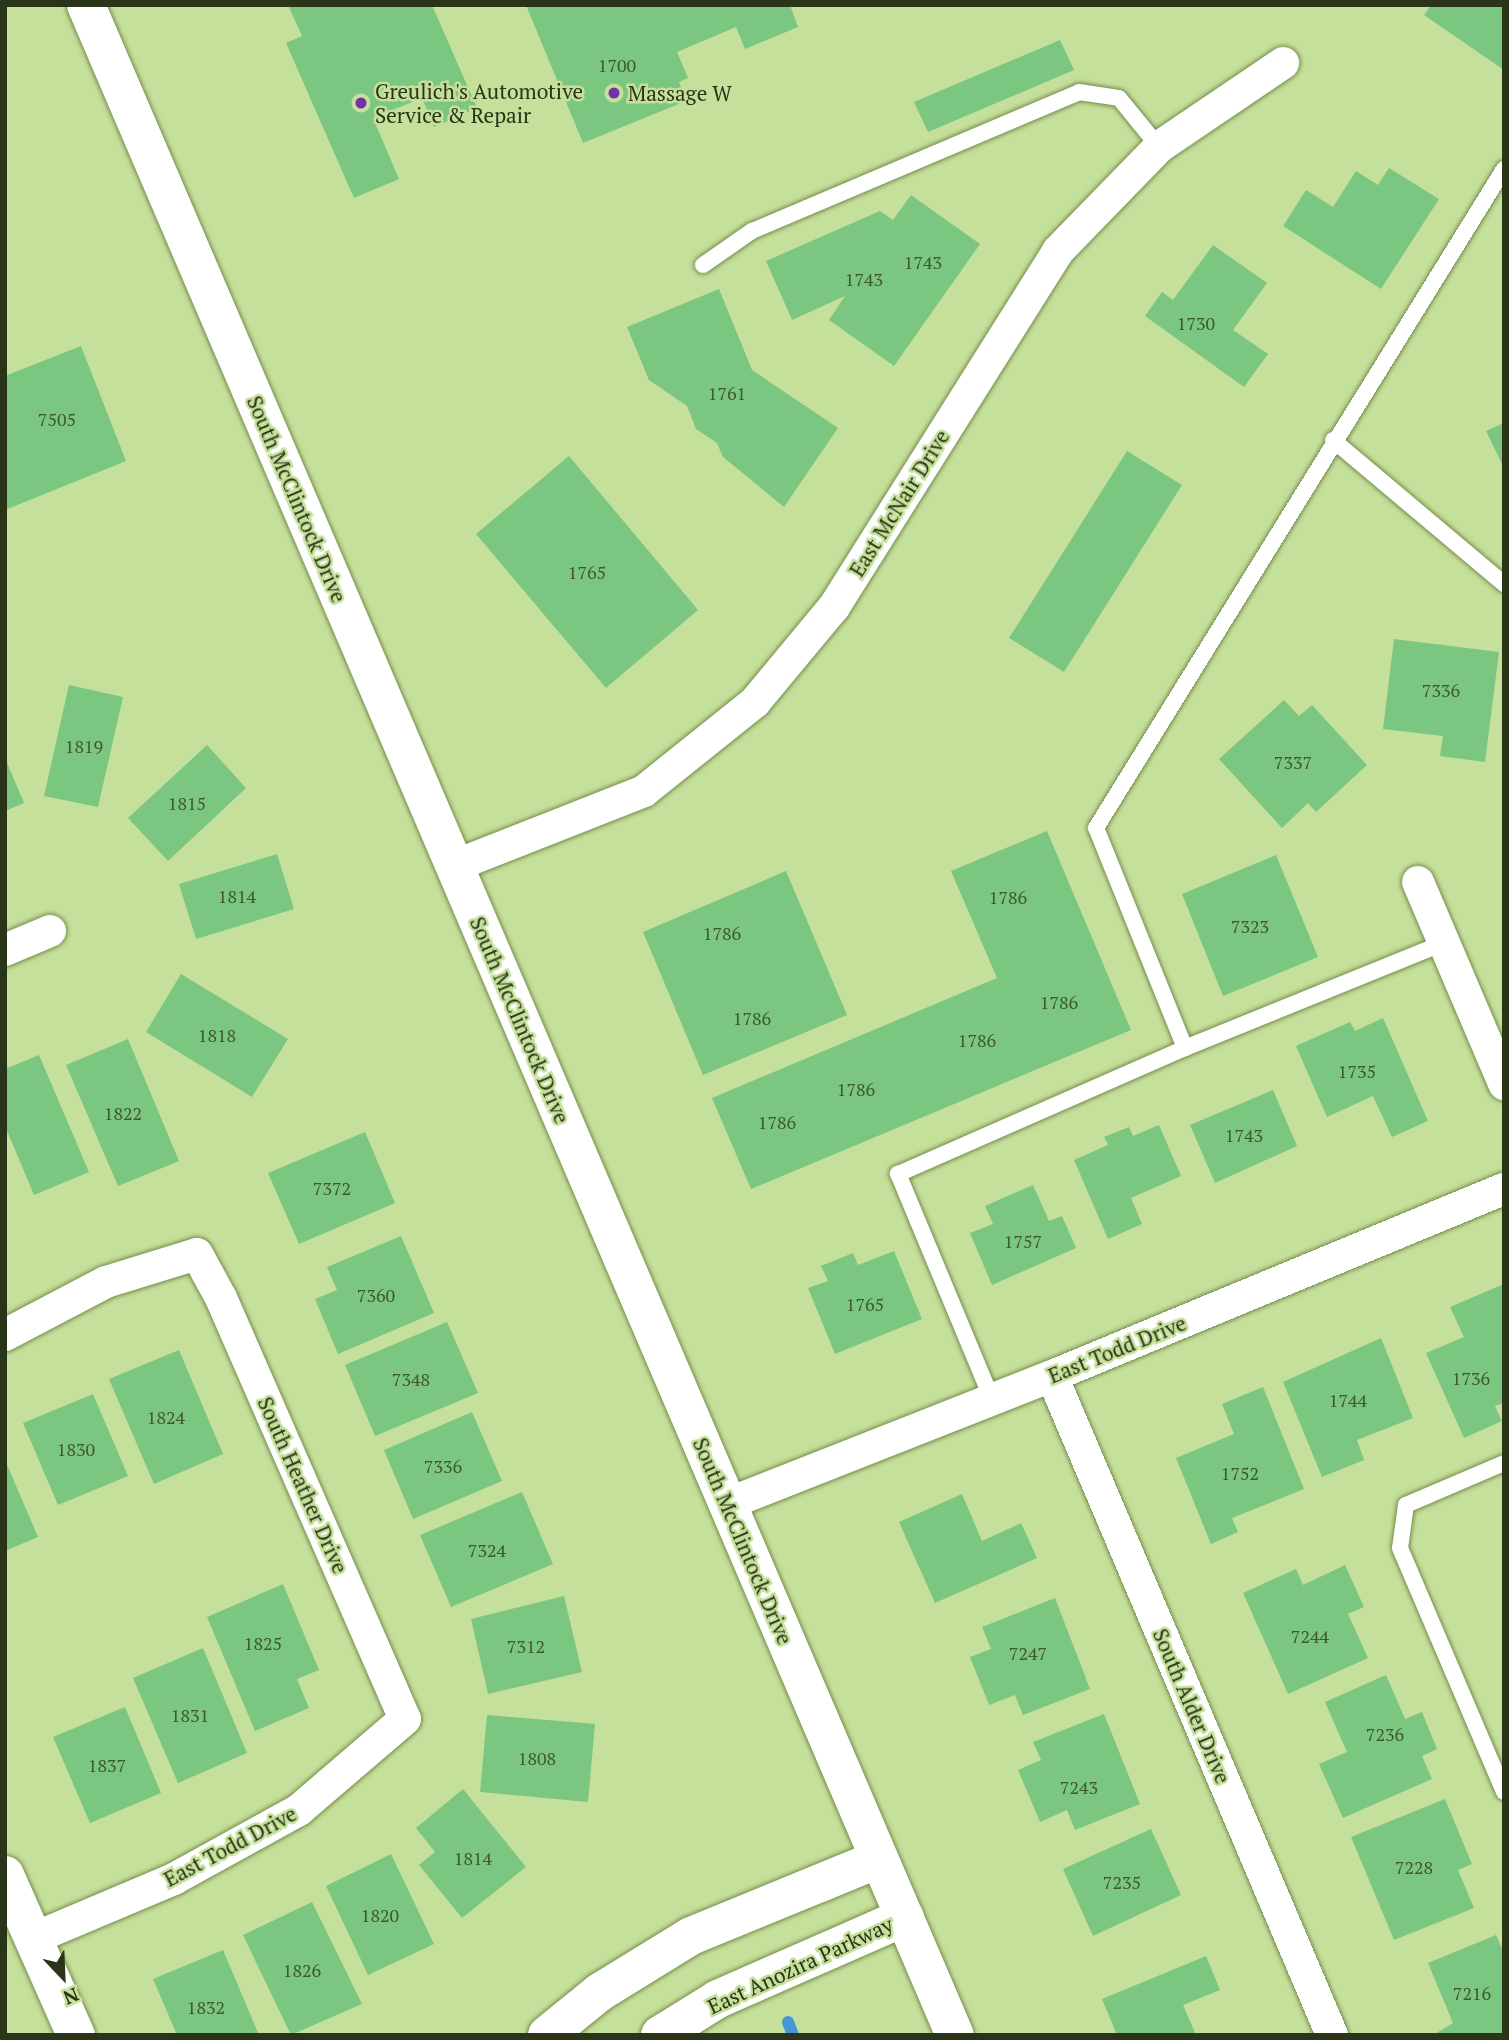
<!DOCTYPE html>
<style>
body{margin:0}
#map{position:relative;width:1509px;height:2040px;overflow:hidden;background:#c5e09b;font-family:"PT Serif",serif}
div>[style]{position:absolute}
.stream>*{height:12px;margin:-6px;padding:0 6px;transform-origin:6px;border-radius:6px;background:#4896d7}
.building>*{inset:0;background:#7bc681}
.roads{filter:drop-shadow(0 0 2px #758d4b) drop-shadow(0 0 2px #758d4b)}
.lane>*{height:16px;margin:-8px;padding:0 8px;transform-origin:8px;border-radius:8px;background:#fff}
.street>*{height:32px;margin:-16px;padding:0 16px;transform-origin:16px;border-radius:16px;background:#fff}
.secondary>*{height:38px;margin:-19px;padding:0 19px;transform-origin:19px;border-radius:19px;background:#fff}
.dots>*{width:19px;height:19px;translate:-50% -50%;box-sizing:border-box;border:4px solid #c5e09b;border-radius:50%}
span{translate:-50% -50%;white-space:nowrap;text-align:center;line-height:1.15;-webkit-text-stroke:5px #c5e09b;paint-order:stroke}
.number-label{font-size:18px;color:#3e5832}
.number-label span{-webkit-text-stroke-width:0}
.poi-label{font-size:21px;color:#2a3418}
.left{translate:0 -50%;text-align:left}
.street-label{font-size:21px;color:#2a3418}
.frame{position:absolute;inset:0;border:7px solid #2a3418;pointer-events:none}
.north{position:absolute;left:28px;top:1942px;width:70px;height:70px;-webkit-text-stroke:5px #c5e09b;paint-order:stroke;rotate:157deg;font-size:19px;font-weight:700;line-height:28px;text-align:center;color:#2a3418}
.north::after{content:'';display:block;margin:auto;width:24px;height:32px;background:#2a3418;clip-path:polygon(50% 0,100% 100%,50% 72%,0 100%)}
</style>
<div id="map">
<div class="stream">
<i style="left:788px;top:2022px;width:14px;rotate:69deg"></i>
</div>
<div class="building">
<i style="clip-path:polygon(288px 5px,432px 5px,477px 108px,434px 127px,422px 98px,373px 118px,399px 179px,354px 198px,286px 43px,302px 36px)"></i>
<i style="clip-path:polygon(526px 5px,790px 5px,798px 27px,745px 49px,736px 27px,677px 52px,688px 78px,679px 82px,686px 101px,583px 143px)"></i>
<i style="clip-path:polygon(1431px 5px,1504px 5px,1504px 70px,1424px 15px)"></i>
<i style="clip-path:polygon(1060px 40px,1074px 70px,928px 132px,914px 102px)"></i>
<i style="clip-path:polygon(1389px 168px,1439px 199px,1381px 289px,1283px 226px,1306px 190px,1333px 207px,1356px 171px,1378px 185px)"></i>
<i style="clip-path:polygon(911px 195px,980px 244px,894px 366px,829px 320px,845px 296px,792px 320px,766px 261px,880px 211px,893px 220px)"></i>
<i style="clip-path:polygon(1213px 245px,1267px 283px,1233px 330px,1268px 354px,1244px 387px,1145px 316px,1162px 292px,1173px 300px)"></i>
<i style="clip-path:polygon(719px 289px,752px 370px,838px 428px,784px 507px,723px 457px,717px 443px,696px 429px,687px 406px,649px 380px,627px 327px)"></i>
<i style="clip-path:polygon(81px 346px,126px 461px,5px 510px,5px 376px)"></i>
<i style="clip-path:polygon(1504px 423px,1504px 468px,1486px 431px)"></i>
<i style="clip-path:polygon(1127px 451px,1182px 485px,1064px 672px,1009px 638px)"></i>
<i style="clip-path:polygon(569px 456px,698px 610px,606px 688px,476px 534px)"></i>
<i style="clip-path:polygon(1394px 639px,1499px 652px,1485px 762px,1440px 756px,1443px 736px,1383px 729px)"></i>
<i style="clip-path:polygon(69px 685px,123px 697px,98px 807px,44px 796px)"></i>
<i style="clip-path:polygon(1284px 700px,1299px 716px,1312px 705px,1367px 765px,1316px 812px,1308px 803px,1282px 828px,1219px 759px)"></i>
<i style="clip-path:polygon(207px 745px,246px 788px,168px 861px,128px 818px)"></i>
<i style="clip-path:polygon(5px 758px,24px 803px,5px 811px)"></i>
<i style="clip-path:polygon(1047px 831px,1131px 1030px,751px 1189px,712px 1098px,997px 978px,951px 871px)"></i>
<i style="clip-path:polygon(277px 854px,294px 909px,196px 939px,179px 884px)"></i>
<i style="clip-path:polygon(1276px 855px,1318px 957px,1223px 996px,1182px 894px)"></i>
<i style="clip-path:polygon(786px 871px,847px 1015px,703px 1075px,643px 932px)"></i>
<i style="clip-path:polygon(181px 974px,288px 1039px,252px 1097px,146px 1032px)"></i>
<i style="clip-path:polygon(1383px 1018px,1428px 1121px,1392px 1137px,1373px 1096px,1327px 1117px,1296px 1046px,1350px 1022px,1355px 1031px)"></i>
<i style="clip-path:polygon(128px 1039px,179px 1161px,118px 1186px,66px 1065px)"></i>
<i style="clip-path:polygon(39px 1055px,89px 1172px,34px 1195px,5px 1126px,5px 1069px)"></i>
<i style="clip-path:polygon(1273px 1090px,1297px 1146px,1215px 1183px,1190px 1125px)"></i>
<i style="clip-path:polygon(1159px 1125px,1181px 1176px,1131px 1198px,1142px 1224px,1108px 1239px,1074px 1160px,1108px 1145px,1104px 1137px,1129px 1127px,1133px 1136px)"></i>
<i style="clip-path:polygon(365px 1132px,395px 1203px,299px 1244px,268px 1173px)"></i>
<i style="clip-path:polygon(1033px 1185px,1049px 1221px,1062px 1216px,1076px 1248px,992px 1285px,970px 1233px,993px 1224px,985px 1206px)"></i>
<i style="clip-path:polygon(401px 1236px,434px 1313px,338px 1354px,315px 1299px,337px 1290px,327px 1267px)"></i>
<i style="clip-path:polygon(894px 1251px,922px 1319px,835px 1354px,808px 1288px,828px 1281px,821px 1266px,853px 1253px,858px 1265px)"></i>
<i style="clip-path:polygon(1504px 1284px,1504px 1403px,1495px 1406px,1502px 1421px,1464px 1438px,1426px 1353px,1464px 1337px,1450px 1307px)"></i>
<i style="clip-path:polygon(447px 1322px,478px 1393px,375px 1436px,345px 1365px)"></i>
<i style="clip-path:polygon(1381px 1338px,1413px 1418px,1357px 1440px,1364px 1460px,1322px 1477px,1283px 1382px)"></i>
<i style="clip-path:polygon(179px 1350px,223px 1454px,154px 1484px,109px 1379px)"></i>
<i style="clip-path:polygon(1263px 1387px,1304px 1489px,1232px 1518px,1238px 1532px,1211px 1544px,1176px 1458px,1234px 1434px,1222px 1404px)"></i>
<i style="clip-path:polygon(93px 1394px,128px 1476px,58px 1505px,23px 1423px)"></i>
<i style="clip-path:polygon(472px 1412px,502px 1481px,413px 1519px,384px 1450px)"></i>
<i style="clip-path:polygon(5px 1460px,38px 1537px,5px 1551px)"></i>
<i style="clip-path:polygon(522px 1492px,553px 1564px,451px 1607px,420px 1535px)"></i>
<i style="clip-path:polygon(962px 1494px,982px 1541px,1021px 1523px,1037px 1558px,935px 1603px,899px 1522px)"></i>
<i style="clip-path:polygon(1345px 1565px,1364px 1607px,1348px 1614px,1368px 1658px,1288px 1694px,1243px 1593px,1296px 1569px,1303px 1585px)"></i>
<i style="clip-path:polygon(283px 1584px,319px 1670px,297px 1679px,309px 1708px,255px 1731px,207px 1617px)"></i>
<i style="clip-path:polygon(564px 1596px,582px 1672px,488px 1694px,471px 1619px)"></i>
<i style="clip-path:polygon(1055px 1598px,1090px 1689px,1023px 1715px,1015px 1695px,989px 1705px,970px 1657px,991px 1649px,982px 1627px)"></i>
<i style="clip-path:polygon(203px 1648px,247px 1753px,178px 1783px,133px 1678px)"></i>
<i style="clip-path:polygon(1386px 1675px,1405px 1719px,1422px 1712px,1437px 1749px,1422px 1756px,1432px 1779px,1343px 1818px,1319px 1764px,1347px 1752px,1325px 1702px)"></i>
<i style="clip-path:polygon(125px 1707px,161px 1793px,90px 1823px,53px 1737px)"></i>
<i style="clip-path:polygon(1104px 1714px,1140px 1804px,1075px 1830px,1067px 1810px,1040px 1822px,1018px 1770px,1041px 1760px,1033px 1742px)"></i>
<i style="clip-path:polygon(487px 1715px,595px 1724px,588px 1802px,480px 1792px)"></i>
<i style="clip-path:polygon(463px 1789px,526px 1867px,462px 1918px,419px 1865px,435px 1852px,416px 1828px)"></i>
<i style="clip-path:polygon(1445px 1799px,1472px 1864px,1458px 1870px,1474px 1908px,1394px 1940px,1351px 1837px)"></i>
<i style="clip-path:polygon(1151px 1829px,1181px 1895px,1093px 1936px,1063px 1869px)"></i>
<i style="clip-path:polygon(391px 1854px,434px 1944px,368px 1975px,326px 1886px)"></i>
<i style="clip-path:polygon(312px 1902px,362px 2004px,291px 2035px,243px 1935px)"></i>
<i style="clip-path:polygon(1496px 1935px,1504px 1953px,1504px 2035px,1433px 2035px,1453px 2023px,1428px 1963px)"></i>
<i style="clip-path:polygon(223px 1950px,259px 2035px,177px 2035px,153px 1979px)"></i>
<i style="clip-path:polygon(1206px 1956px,1220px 1990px,1183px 2005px,1196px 2035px,1117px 2035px,1102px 1999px)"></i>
</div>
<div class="roads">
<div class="lane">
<i style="left:703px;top:265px;width:60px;rotate:-34.8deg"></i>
<i style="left:752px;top:231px;width:355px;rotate:-23deg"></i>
<i style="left:1079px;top:92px;width:40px;rotate:8.5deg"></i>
<i style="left:1119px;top:98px;width:63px;rotate:50.8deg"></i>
<i style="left:1333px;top:440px;width:224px;rotate:40.1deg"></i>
<i style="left:1185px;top:1048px;width:237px;rotate:-112deg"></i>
<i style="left:1096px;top:828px;width:775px;rotate:-58.24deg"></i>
<i style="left:991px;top:1397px;width:242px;rotate:-112.6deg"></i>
<i style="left:898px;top:1174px;width:313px;rotate:-23.7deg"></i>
<i style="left:1185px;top:1048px;width:279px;rotate:-22.1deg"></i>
<i style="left:1504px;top:1463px;width:107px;rotate:156.8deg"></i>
<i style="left:1406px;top:1505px;width:43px;rotate:97.9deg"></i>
<i style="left:1400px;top:1548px;width:265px;rotate:66.9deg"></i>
</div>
<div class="street">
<i style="left:454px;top:866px;width:204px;rotate:-21.5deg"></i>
<i style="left:644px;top:791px;width:142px;rotate:-38.7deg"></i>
<i style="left:755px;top:702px;width:124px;rotate:-50.3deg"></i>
<i style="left:834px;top:607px;width:421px;rotate:-57.8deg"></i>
<i style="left:1058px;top:251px;width:145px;rotate:-45.8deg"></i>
<i style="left:1159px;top:147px;width:150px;rotate:-34.1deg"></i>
<i style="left:1418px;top:882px;width:220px;rotate:66.9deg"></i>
<i style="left:5px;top:950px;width:49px;rotate:-22.9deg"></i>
<i style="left:5px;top:1335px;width:114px;rotate:-27.7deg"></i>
<i style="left:106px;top:1282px;width:95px;rotate:-17.1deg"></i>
<i style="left:197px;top:1254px;width:50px;rotate:61.4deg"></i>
<i style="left:221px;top:1298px;width:459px;rotate:66.4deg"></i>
<i style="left:405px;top:1719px;width:140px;rotate:139.4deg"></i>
<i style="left:299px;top:1810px;width:143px;rotate:151.1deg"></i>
<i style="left:174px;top:1879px;width:152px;rotate:157.1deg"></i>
<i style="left:1052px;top:1376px;width:716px;rotate:66.98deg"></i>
<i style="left:727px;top:1504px;width:349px;rotate:-21.5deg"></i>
<i style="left:1052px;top:1376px;width:489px;rotate:-22.5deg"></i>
</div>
<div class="secondary">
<i style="left:86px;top:5px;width:2208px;rotate:66.83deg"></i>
<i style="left:5px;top:1875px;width:175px;rotate:66.1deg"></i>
<i style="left:547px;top:2035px;width:68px;rotate:-39.1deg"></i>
<i style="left:600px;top:1992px;width:107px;rotate:-31.6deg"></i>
<i style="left:691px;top:1936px;width:203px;rotate:-22.3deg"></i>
<i style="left:660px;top:2035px;width:68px;rotate:-31.8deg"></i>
<i style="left:718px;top:1999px;width:204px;rotate:-23.7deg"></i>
</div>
</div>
<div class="dots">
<i style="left:614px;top:93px;background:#7231a6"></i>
<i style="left:361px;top:103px;background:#7231a6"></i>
</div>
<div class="number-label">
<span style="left:617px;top:65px">1700</span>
<span style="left:923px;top:262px">1743</span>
<span style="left:864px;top:279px">1743</span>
<span style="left:1196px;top:323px">1730</span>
<span style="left:727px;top:393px">1761</span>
<span style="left:57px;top:419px">7505</span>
<span style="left:587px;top:572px">1765</span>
<span style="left:1441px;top:690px">7336</span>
<span style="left:84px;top:746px">1819</span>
<span style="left:1293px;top:762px">7337</span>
<span style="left:187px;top:803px">1815</span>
<span style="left:237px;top:896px">1814</span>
<span style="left:1008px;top:897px">1786</span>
<span style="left:1250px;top:926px">7323</span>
<span style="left:722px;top:933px">1786</span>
<span style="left:1059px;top:1002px">1786</span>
<span style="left:752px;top:1018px">1786</span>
<span style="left:217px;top:1035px">1818</span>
<span style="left:977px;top:1040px">1786</span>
<span style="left:1357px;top:1071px">1735</span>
<span style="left:856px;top:1089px">1786</span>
<span style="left:123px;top:1113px">1822</span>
<span style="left:777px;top:1122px">1786</span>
<span style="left:1244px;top:1135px">1743</span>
<span style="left:332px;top:1188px">7372</span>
<span style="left:1023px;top:1241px">1757</span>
<span style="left:376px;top:1295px">7360</span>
<span style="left:865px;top:1304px">1765</span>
<span style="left:1471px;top:1378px">1736</span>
<span style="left:411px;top:1379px">7348</span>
<span style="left:1348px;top:1400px">1744</span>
<span style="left:166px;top:1417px">1824</span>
<span style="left:76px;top:1449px">1830</span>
<span style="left:443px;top:1466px">7336</span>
<span style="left:1240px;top:1473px">1752</span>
<span style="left:487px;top:1550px">7324</span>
<span style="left:1310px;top:1636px">7244</span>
<span style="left:263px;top:1643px">1825</span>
<span style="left:526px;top:1646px">7312</span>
<span style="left:1028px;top:1653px">7247</span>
<span style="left:190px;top:1715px">1831</span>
<span style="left:1385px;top:1734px">7236</span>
<span style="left:537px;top:1758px">1808</span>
<span style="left:107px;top:1765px">1837</span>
<span style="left:1079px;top:1787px">7243</span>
<span style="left:473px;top:1858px">1814</span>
<span style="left:1414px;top:1867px">7228</span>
<span style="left:1122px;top:1882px">7235</span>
<span style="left:380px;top:1915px">1820</span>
<span style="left:302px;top:1970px">1826</span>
<span style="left:1472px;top:1993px">7216</span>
<span style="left:206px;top:2007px">1832</span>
</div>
<div class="poi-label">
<span class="left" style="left:375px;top:103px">Greulich's Automotive<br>Service &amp; Repair</span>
<span class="left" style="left:628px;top:93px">Massage W</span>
</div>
<div class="street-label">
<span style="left:297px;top:499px;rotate:67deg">South McClintock Drive</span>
<span style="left:899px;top:503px;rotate:-58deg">East McNair Drive</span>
<span style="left:520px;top:1020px;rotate:67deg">South McClintock Drive</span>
<span style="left:1117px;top:1349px;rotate:-22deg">East Todd Drive</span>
<span style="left:303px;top:1485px;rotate:66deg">South Heather Drive</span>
<span style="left:743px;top:1541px;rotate:67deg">South McClintock Drive</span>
<span style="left:1192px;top:1706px;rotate:67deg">South Alder Drive</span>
<span style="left:230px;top:1846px;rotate:-28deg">East Todd Drive</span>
<span style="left:800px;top:1965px;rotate:-25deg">East Anozira Parkway</span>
</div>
<div class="frame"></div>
<div class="north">N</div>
</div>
